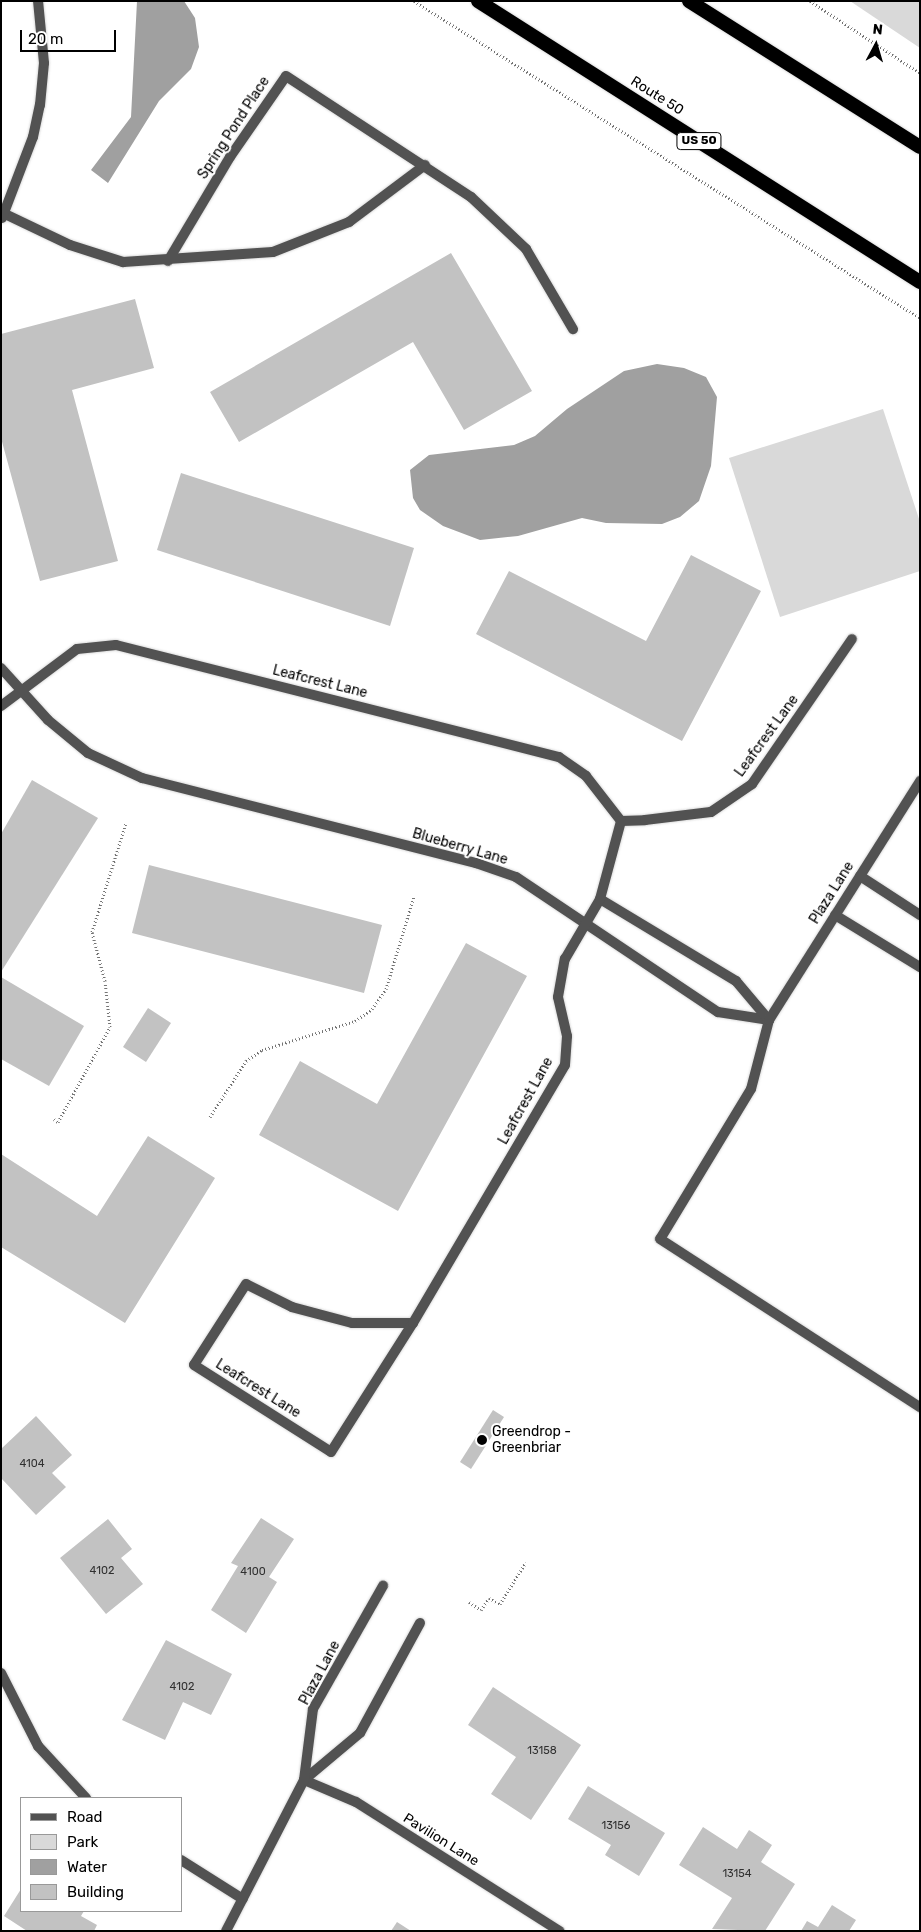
<!DOCTYPE html>
<style>
body{margin:0}
#map{position:relative;width:921px;height:1932px;overflow:hidden;background:#fff;font-family:Rubik,sans-serif}
div>[style]{position:absolute}
.green>*{inset:0;background:#d9d9d9}
.water>*{inset:0;background:#a0a0a0}
.building>*{inset:0;background:#c2c2c2}
.path>*{height:3px;margin-top:-1.5px;transform-origin:0;background:repeating-linear-gradient(90deg,#747474 0 1px,transparent 0 3.5px)}
.roads{filter:drop-shadow(0 0 1px #dbdbdb) drop-shadow(0 0 1px #dbdbdb)}
.service>*{height:10px;margin:-5px;padding:0 5px;transform-origin:5px;border-radius:5px;background:#525252}
.minor>*{height:10px;margin:-5px;padding:0 5px;transform-origin:5px;border-radius:5px;background:#525252}
.trunk>*{height:14px;margin:-7px;padding:0 7px;transform-origin:7px;border-radius:7px;background:#000}
.dots>*{width:14px;height:14px;translate:-50% -50%;box-sizing:border-box;border:2px solid #fff;border-radius:50%}
span{translate:-50% -50%;white-space:nowrap;text-align:center;line-height:1.15;-webkit-text-stroke:4px #fff;paint-order:stroke}
.number-label{font-size:11px;color:#303030}
.number-label span{-webkit-text-stroke-width:0}
.shield-label span{padding:1px 4px;background:#fff;border:1px solid;border-radius:4px;-webkit-text-stroke-width:0}
.shield-label{font-size:12px;color:#000;font-weight:700}
.street-label{font-size:14px;color:#000}
.poi-label{font-size:14px;color:#000}
.left{translate:0 -50%;text-align:left}
.frame{position:absolute;inset:0;border:2px solid #000;pointer-events:none}
.legend{position:absolute;left:20px;top:1797px;width:162px;height:115px;box-sizing:border-box;background:#fff;border:1px solid #999;margin:0;padding:6px 9px;list-style:none;font-size:15px;color:#000}
.legend li{display:flex;align-items:center;gap:10px;height:25px}
.legend b{width:25px;border:1px solid #999}
.north{position:absolute;left:851px;top:20px;width:50px;height:50px;-webkit-text-stroke:4px #fff;paint-order:stroke;rotate:6deg;font-size:14px;font-weight:700;line-height:20px;text-align:center;color:#000}
.north::after{content:'';display:block;margin:auto;width:18px;height:22px;background:#000;clip-path:polygon(50% 0,100% 100%,50% 72%,0 100%)}
.scale{position:absolute;left:20px;top:30px;width:96px;height:22px;box-sizing:border-box;border:2px solid #000;border-top:0;padding-left:6px;font-size:15px;line-height:18px;white-space:nowrap;color:#000;-webkit-text-stroke:4px #fff;paint-order:stroke}
</style>
<div id="map">
<div class="green">
<i style="clip-path:polygon(850px 1px,920px 1px,920px 48px)"></i>
<i style="clip-path:polygon(883px 409px,920px 522px,920px 571px,780px 617px,729px 458px)"></i>
</div>
<div class="water">
<i style="clip-path:polygon(137px 1px,184px 1px,195px 18px,199px 47px,191px 69px,159px 101px,108px 183px,91px 170px,131px 117px)"></i>
<i style="clip-path:polygon(657px 364px,684px 368px,706px 377px,717px 397px,711px 466px,699px 501px,680px 517px,662px 524px,606px 523px,582px 518px,518px 536px,480px 540px,443px 526px,420px 510px,413px 498px,410px 470px,429px 455px,514px 445px,535px 436px,567px 409px,624px 371px)"></i>
</div>
<div class="building">
<i style="clip-path:polygon(451px 253px,532px 391px,464px 430px,413px 342px,239px 442px,210px 392px)"></i>
<i style="clip-path:polygon(135px 299px,154px 368px,72px 390px,118px 561px,40px 581px,1px 438px,1px 334px)"></i>
<i style="clip-path:polygon(181px 473px,414px 548px,390px 626px,157px 550px)"></i>
<i style="clip-path:polygon(691px 555px,761px 591px,682px 741px,476px 634px,509px 571px,646px 641px)"></i>
<i style="clip-path:polygon(32px 780px,98px 818px,1px 972px,1px 834px)"></i>
<i style="clip-path:polygon(149px 865px,382px 925px,364px 993px,132px 933px)"></i>
<i style="clip-path:polygon(466px 943px,527px 976px,398px 1211px,259px 1135px,300px 1061px,377px 1104px)"></i>
<i style="clip-path:polygon(1px 977px,84px 1026px,49px 1086px,1px 1059px)"></i>
<i style="clip-path:polygon(148px 1008px,171px 1023px,146px 1062px,123px 1047px)"></i>
<i style="clip-path:polygon(148px 1136px,215px 1178px,125px 1323px,1px 1247px,1px 1154px,97px 1216px)"></i>
<i style="clip-path:polygon(493px 1410px,504px 1417px,471px 1469px,460px 1462px)"></i>
<i style="clip-path:polygon(36px 1416px,72px 1455px,52px 1473px,66px 1487px,36px 1515px,1px 1478px,1px 1449px)"></i>
<i style="clip-path:polygon(261px 1518px,294px 1539px,269px 1577px,277px 1582px,246px 1633px,211px 1610px,238px 1566px,231px 1563px)"></i>
<i style="clip-path:polygon(108px 1519px,132px 1549px,121px 1558px,143px 1584px,106px 1614px,60px 1558px)"></i>
<i style="clip-path:polygon(166px 1640px,232px 1674px,211px 1715px,183px 1702px,165px 1740px,122px 1720px)"></i>
<i style="clip-path:polygon(493px 1687px,581px 1745px,531px 1820px,491px 1794px,516px 1757px,468px 1725px)"></i>
<i style="clip-path:polygon(588px 1786px,665px 1833px,639px 1876px,605px 1855px,611px 1845px,568px 1819px)"></i>
<i style="clip-path:polygon(703px 1827px,737px 1849px,749px 1830px,772px 1845px,761px 1862px,795px 1884px,765px 1931px,712px 1929px,732px 1898px,679px 1865px)"></i>
<i style="clip-path:polygon(21px 1889px,21px 1911px,84px 1911px,81px 1916px,97px 1925px,94px 1931px,27px 1931px,4px 1916px)"></i>
<i style="clip-path:polygon(832px 1905px,856px 1920px,849px 1931px,801px 1931px,807px 1921px,818px 1927px)"></i>
<i style="clip-path:polygon(397px 1922px,411px 1931px,391px 1931px)"></i>
</div>
<div class="path">
<i style="left:414px;top:1px;width:597px;rotate:32.07deg"></i>
<i style="left:810px;top:1px;width:131px;rotate:33.2deg"></i>
<i style="left:210px;top:1117px;width:67px;rotate:-57.3deg"></i>
<i style="left:246px;top:1061px;width:19px;rotate:-35deg"></i>
<i style="left:262px;top:1050px;width:97px;rotate:-17.3deg"></i>
<i style="left:355px;top:1021px;width:21px;rotate:-35deg"></i>
<i style="left:372px;top:1009px;width:24px;rotate:-55deg"></i>
<i style="left:386px;top:989px;width:97px;rotate:-73.2deg"></i>
<i style="left:54px;top:1119px;width:5px;rotate:37deg"></i>
<i style="left:58px;top:1122px;width:108px;rotate:-61.3deg"></i>
<i style="left:110px;top:1027px;width:46px;rotate:-96.2deg"></i>
<i style="left:105px;top:981px;width:51px;rotate:-104.9deg"></i>
<i style="left:92px;top:932px;width:114px;rotate:-72.7deg"></i>
<i style="left:469px;top:1602px;width:14px;rotate:34deg"></i>
<i style="left:481px;top:1610px;width:14px;rotate:-56deg"></i>
<i style="left:489px;top:1598px;width:13px;rotate:29deg"></i>
<i style="left:500px;top:1604px;width:49px;rotate:-58.2deg"></i>
</div>
<div class="roads">
<div class="service">
<i style="left:860px;top:876px;width:72px;rotate:33deg"></i>
<i style="left:835px;top:915px;width:100px;rotate:31.5deg"></i>
<i style="left:769px;top:1020px;width:71px;rotate:104.6deg"></i>
<i style="left:751px;top:1089px;width:175px;rotate:121.2deg"></i>
<i style="left:660px;top:1239px;width:310px;rotate:32.9deg"></i>
</div>
<div class="minor">
<i style="left:5px;top:214px;width:72px;rotate:25.5deg"></i>
<i style="left:70px;top:245px;width:56px;rotate:17.8deg"></i>
<i style="left:123px;top:262px;width:150px;rotate:-3.8deg"></i>
<i style="left:273px;top:252px;width:82px;rotate:-21.5deg"></i>
<i style="left:349px;top:222px;width:95px;rotate:-36.9deg"></i>
<i style="left:2px;top:218px;width:87px;rotate:-69.1deg"></i>
<i style="left:33px;top:137px;width:33px;rotate:-78deg"></i>
<i style="left:40px;top:105px;width:42px;rotate:-84.6deg"></i>
<i style="left:44px;top:63px;width:62px;rotate:-95.5deg"></i>
<i style="left:168px;top:261px;width:121px;rotate:-59.2deg"></i>
<i style="left:230px;top:157px;width:98px;rotate:-55.3deg"></i>
<i style="left:286px;top:76px;width:221px;rotate:33.2deg"></i>
<i style="left:471px;top:197px;width:76px;rotate:43.4deg"></i>
<i style="left:526px;top:249px;width:93px;rotate:59.6deg"></i>
<i style="left:1px;top:668px;width:70px;rotate:47.9deg"></i>
<i style="left:48px;top:720px;width:52px;rotate:39.5deg"></i>
<i style="left:88px;top:753px;width:60px;rotate:24.8deg"></i>
<i style="left:142px;top:778px;width:345px;rotate:14.3deg"></i>
<i style="left:476px;top:863px;width:42px;rotate:19.3deg"></i>
<i style="left:516px;top:877px;width:243px;rotate:33.8deg"></i>
<i style="left:718px;top:1012px;width:52px;rotate:8.9deg"></i>
<i style="left:1px;top:706px;width:95px;rotate:-36.9deg"></i>
<i style="left:77px;top:649px;width:39px;rotate:-6deg"></i>
<i style="left:116px;top:645px;width:457px;rotate:14.2deg"></i>
<i style="left:559px;top:757px;width:33px;rotate:35deg"></i>
<i style="left:586px;top:776px;width:57px;rotate:52.1deg"></i>
<i style="left:621px;top:821px;width:24px;rotate:-2deg"></i>
<i style="left:645px;top:820px;width:66px;rotate:-6.9deg"></i>
<i style="left:711px;top:812px;width:50px;rotate:-34.3deg"></i>
<i style="left:752px;top:784px;width:176px;rotate:-55.4deg"></i>
<i style="left:600px;top:899px;width:159px;rotate:31.1deg"></i>
<i style="left:736px;top:981px;width:51px;rotate:49.8deg"></i>
<i style="left:769px;top:1020px;width:283px;rotate:-57.7deg"></i>
<i style="left:413px;top:1323px;width:61px;rotate:180deg"></i>
<i style="left:352px;top:1323px;width:62px;rotate:-165.1deg"></i>
<i style="left:292px;top:1307px;width:51px;rotate:-153.4deg"></i>
<i style="left:246px;top:1284px;width:96px;rotate:122.7deg"></i>
<i style="left:194px;top:1365px;width:162px;rotate:32.4deg"></i>
<i style="left:331px;top:1452px;width:153px;rotate:-57.6deg"></i>
<i style="left:413px;top:1323px;width:299px;rotate:-59.5deg"></i>
<i style="left:565px;top:1065px;width:29px;rotate:-86deg"></i>
<i style="left:567px;top:1036px;width:40px;rotate:-103deg"></i>
<i style="left:558px;top:997px;width:39px;rotate:-80deg"></i>
<i style="left:565px;top:959px;width:69px;rotate:-59.7deg"></i>
<i style="left:600px;top:899px;width:81px;rotate:-74.9deg"></i>
<i style="left:420px;top:1623px;width:125px;rotate:118.6deg"></i>
<i style="left:360px;top:1733px;width:73px;rotate:140deg"></i>
<i style="left:304px;top:1780px;width:56px;rotate:22.9deg"></i>
<i style="left:356px;top:1802px;width:241px;rotate:32.4deg"></i>
<i style="left:1px;top:1673px;width:82px;rotate:63.1deg"></i>
<i style="left:38px;top:1746px;width:71px;rotate:47.3deg"></i>
<i style="left:181px;top:1860px;width:73px;rotate:32.2deg"></i>
<i style="left:226px;top:1931px;width:170px;rotate:-62.7deg"></i>
<i style="left:304px;top:1780px;width:72px;rotate:-82.8deg"></i>
<i style="left:313px;top:1709px;width:142px;rotate:-60.4deg"></i>
</div>
<div class="trunk">
<i style="left:478px;top:1px;width:524px;rotate:32.45deg"></i>
<i style="left:689px;top:1px;width:273px;rotate:32.3deg"></i>
</div>
</div>
<div class="dots">
<i style="left:482px;top:1440px;background:#000"></i>
</div>
<div class="number-label">
<span style="left:32px;top:1464px">4104</span>
<span style="left:102px;top:1571px">4102</span>
<span style="left:253px;top:1572px">4100</span>
<span style="left:182px;top:1687px">4102</span>
<span style="left:542px;top:1751px">13158</span>
<span style="left:616px;top:1826px">13156</span>
<span style="left:737px;top:1874px">13154</span>
</div>
<div class="shield-label">
<span style="left:699px;top:141px">US 50</span>
</div>
<div class="street-label">
<span style="left:657px;top:96px;rotate:32deg">Route 50</span>
<span style="left:234px;top:128px;rotate:-57deg">Spring Pond Place</span>
<span style="left:320px;top:682px;rotate:14deg">Leafcrest Lane</span>
<span style="left:767px;top:736px;rotate:-54deg">Leafcrest Lane</span>
<span style="left:460px;top:847px;rotate:16deg">Blueberry Lane</span>
<span style="left:832px;top:893px;rotate:-58deg">Plaza Lane</span>
<span style="left:526px;top:1101px;rotate:-61deg">Leafcrest Lane</span>
<span style="left:258px;top:1389px;rotate:32deg">Leafcrest Lane</span>
<span style="left:320px;top:1673px;rotate:-62deg">Plaza Lane</span>
<span style="left:441px;top:1840px;rotate:32deg">Pavilion Lane</span>
</div>
<div class="poi-label">
<span class="left" style="left:492px;top:1440px">Greendrop -<br>Greenbriar</span>
</div>
<div class="frame"></div>
<ul class="legend">
<li><b style="height:6px;background:#525252"></b>Road</li>
<li><b style="height:14px;background:#d9d9d9"></b>Park</li>
<li><b style="height:14px;background:#a0a0a0"></b>Water</li>
<li><b style="height:14px;background:#c2c2c2"></b>Building</li>
</ul>
<div class="north">N</div>
<div class="scale">20 m</div>
</div>
